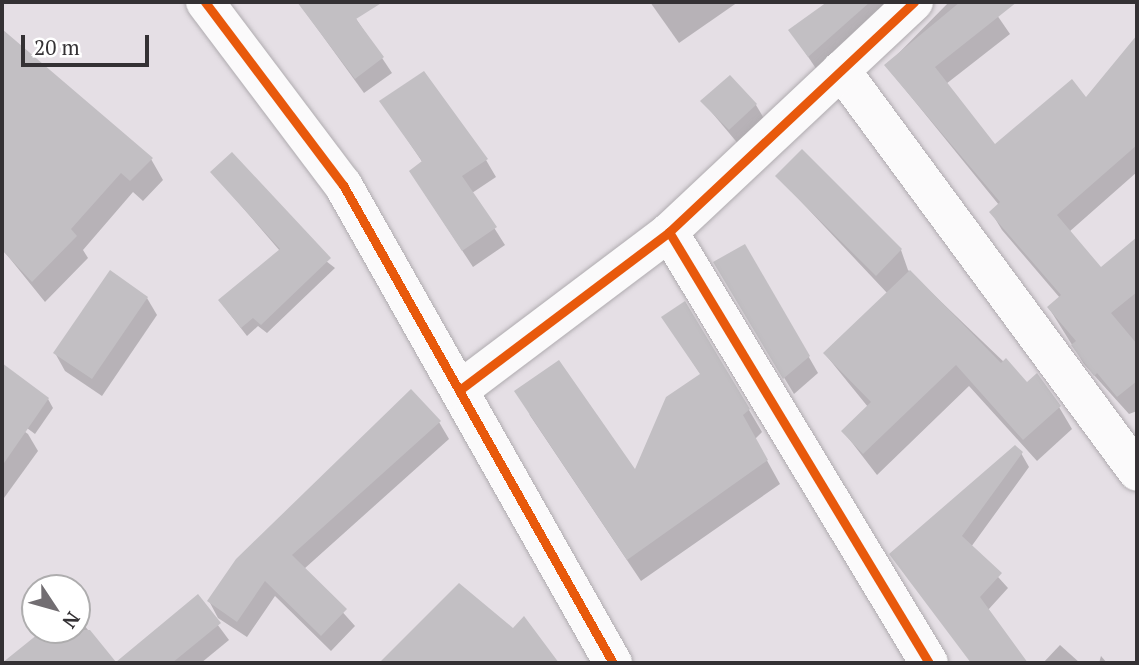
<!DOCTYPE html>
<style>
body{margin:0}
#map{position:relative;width:1139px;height:665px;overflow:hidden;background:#e5dfe5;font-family:"PT Serif",serif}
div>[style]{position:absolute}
.shadow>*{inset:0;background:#0003}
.building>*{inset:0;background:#c2bfc3}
.roads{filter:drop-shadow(0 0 2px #afabaf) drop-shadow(0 0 2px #afabaf)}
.minor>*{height:38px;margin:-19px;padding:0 19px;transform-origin:19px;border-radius:19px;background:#fbfafb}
.cycleway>*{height:9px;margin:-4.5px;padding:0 4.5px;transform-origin:4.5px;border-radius:4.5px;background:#e8590c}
span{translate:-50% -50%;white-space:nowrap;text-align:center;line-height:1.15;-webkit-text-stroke:6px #fff;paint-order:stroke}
.frame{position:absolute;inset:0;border:4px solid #343134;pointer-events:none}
.north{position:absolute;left:21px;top:574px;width:70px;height:70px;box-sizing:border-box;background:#fff;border:2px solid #aeadae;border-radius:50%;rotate:126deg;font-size:19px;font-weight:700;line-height:28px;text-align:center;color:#343134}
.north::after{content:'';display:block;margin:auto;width:24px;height:32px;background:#726e72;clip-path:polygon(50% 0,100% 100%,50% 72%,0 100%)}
.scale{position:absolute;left:21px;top:35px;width:128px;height:32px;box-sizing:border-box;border:4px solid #343134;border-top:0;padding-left:9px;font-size:21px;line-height:24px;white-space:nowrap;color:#343134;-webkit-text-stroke:5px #fff;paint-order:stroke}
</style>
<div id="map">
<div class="shadow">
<i style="clip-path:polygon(298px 2px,345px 2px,392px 73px,364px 93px)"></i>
<i style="clip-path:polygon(650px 2px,738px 2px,679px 43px)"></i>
<i style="clip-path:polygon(830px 2px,887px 2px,819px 73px,790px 30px)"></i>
<i style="clip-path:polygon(949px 2px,988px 2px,1010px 34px,946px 84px,995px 146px,1086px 100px,1122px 56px,1137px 68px,1137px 172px,1069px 232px,1101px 269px,1137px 239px,1137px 411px,1129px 414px,1084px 364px,1049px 308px,1060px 298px,1002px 230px,991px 212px,999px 205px,886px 66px)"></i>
<i style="clip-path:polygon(9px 37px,151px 159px,163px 180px,143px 201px,133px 192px,83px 250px,88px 258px,45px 302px,3px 250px,10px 243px,2px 234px,2px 46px)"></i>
<i style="clip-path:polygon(382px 102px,486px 160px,496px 177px,472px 193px,505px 245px,473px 267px,421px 188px,423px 163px)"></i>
<i style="clip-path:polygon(703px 102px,756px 105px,766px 122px,740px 146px)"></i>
<i style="clip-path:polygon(213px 173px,335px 268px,267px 333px,258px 326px,247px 336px,226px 309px,280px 251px)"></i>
<i style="clip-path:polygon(777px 176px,901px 250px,908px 270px,1027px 384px,1059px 407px,1072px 429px,1037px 461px,969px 386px,877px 475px,843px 431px,868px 407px,825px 354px,888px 294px)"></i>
<i style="clip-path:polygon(745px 246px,818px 373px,794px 394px,715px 263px)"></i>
<i style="clip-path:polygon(147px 298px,157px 315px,102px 396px,65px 371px,55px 353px)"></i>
<i style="clip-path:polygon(663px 317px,749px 410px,762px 432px,755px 439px,780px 484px,641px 581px,529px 414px,635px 473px,701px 375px)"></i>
<i style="clip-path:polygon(48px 399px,53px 408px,35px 434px,8px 414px)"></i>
<i style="clip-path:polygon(2px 416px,28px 434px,38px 451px,4px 498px)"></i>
<i style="clip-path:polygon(439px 422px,449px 439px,304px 569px,355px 626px,331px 651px,275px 596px,247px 637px,218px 618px,209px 601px)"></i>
<i style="clip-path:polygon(1021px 453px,1029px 467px,971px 547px,1008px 588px,988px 610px,1026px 663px,975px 663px,892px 555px)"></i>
<i style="clip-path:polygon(197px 597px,229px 640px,201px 663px,118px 663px)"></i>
<i style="clip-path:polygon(77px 616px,114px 663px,32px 663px,23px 648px,45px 630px,77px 630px)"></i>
<i style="clip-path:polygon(524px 619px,557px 663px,402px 663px,394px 651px,513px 631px)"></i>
<i style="clip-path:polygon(1060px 645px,1080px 663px,1043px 663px)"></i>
<i style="clip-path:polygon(1101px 656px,1107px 663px,1099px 663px)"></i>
</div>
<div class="building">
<i style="clip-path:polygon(297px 2px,383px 2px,356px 19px,384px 57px,355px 79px)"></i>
<i style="clip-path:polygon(827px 2px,870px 2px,808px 57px,788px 30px)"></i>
<i style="clip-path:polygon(960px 2px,1017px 2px,935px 67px,995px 144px,1072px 79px,1086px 97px,1137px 35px,1137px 145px,1057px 215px,1101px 267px,1137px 237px,1137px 292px,1111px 313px,1137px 344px,1137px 381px,1117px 397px,1097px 373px,1094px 376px,1071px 345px,1076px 341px,1047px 307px,1061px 295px,989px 212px,1000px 202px,884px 65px)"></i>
<i style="clip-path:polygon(2px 29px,153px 158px,130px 181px,121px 173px,71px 229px,77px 236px,32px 282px,2px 250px)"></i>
<i style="clip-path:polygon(424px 71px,488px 159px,462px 176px,497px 227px,462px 251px,409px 171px,422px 161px,379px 101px)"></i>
<i style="clip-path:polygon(730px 75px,757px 104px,729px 130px,700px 101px)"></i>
<i style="clip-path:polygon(802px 149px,902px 249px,876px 276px,775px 176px)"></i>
<i style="clip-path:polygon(232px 152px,331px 258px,261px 325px,253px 318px,241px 328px,218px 300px,280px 249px,210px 172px)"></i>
<i style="clip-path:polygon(745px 244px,810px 356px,783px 379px,713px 262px)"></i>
<i style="clip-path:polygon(110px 270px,148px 297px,92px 379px,53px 353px)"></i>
<i style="clip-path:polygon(910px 270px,1001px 363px,1006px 358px,1027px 382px,1037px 373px,1061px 406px,1023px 440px,956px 365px,863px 454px,841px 431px,871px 402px,823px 353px)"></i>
<i style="clip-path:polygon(685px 301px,750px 409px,743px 415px,768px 460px,627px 560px,514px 391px,559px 360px,635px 469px,666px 397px,700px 374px,661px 317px)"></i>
<i style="clip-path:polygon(2px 363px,49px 398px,2px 466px)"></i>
<i style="clip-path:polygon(411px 389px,441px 421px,292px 555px,347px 609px,321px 636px,265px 581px,237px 622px,207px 601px,236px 559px)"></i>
<i style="clip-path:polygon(1015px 445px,1023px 452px,962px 536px,1002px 573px,980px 597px,1028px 663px,971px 663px,889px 554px)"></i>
<i style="clip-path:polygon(459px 583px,513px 628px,524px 616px,559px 663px,379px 663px)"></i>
<i style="clip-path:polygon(198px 594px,221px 623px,172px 663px,2px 663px,43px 630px,90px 630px,116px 662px)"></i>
</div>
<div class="roads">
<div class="minor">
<i style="left:205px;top:2px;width:229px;rotate:53deg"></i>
<i style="left:343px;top:185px;width:549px;rotate:60.54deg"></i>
<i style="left:841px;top:70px;width:499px;rotate:53.6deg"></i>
<i style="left:669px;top:232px;width:503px;rotate:58.9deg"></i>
<i style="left:461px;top:389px;width:261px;rotate:-37deg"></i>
<i style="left:669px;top:232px;width:336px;rotate:-43.2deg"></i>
</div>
</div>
<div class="cycleway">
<i style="left:205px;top:2px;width:229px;rotate:53deg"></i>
<i style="left:343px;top:185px;width:549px;rotate:60.54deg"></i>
<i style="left:669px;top:232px;width:503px;rotate:58.9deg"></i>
<i style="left:461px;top:389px;width:261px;rotate:-37deg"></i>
<i style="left:669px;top:232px;width:336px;rotate:-43.2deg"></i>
</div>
<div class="frame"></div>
<div class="north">N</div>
<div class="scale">20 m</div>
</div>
